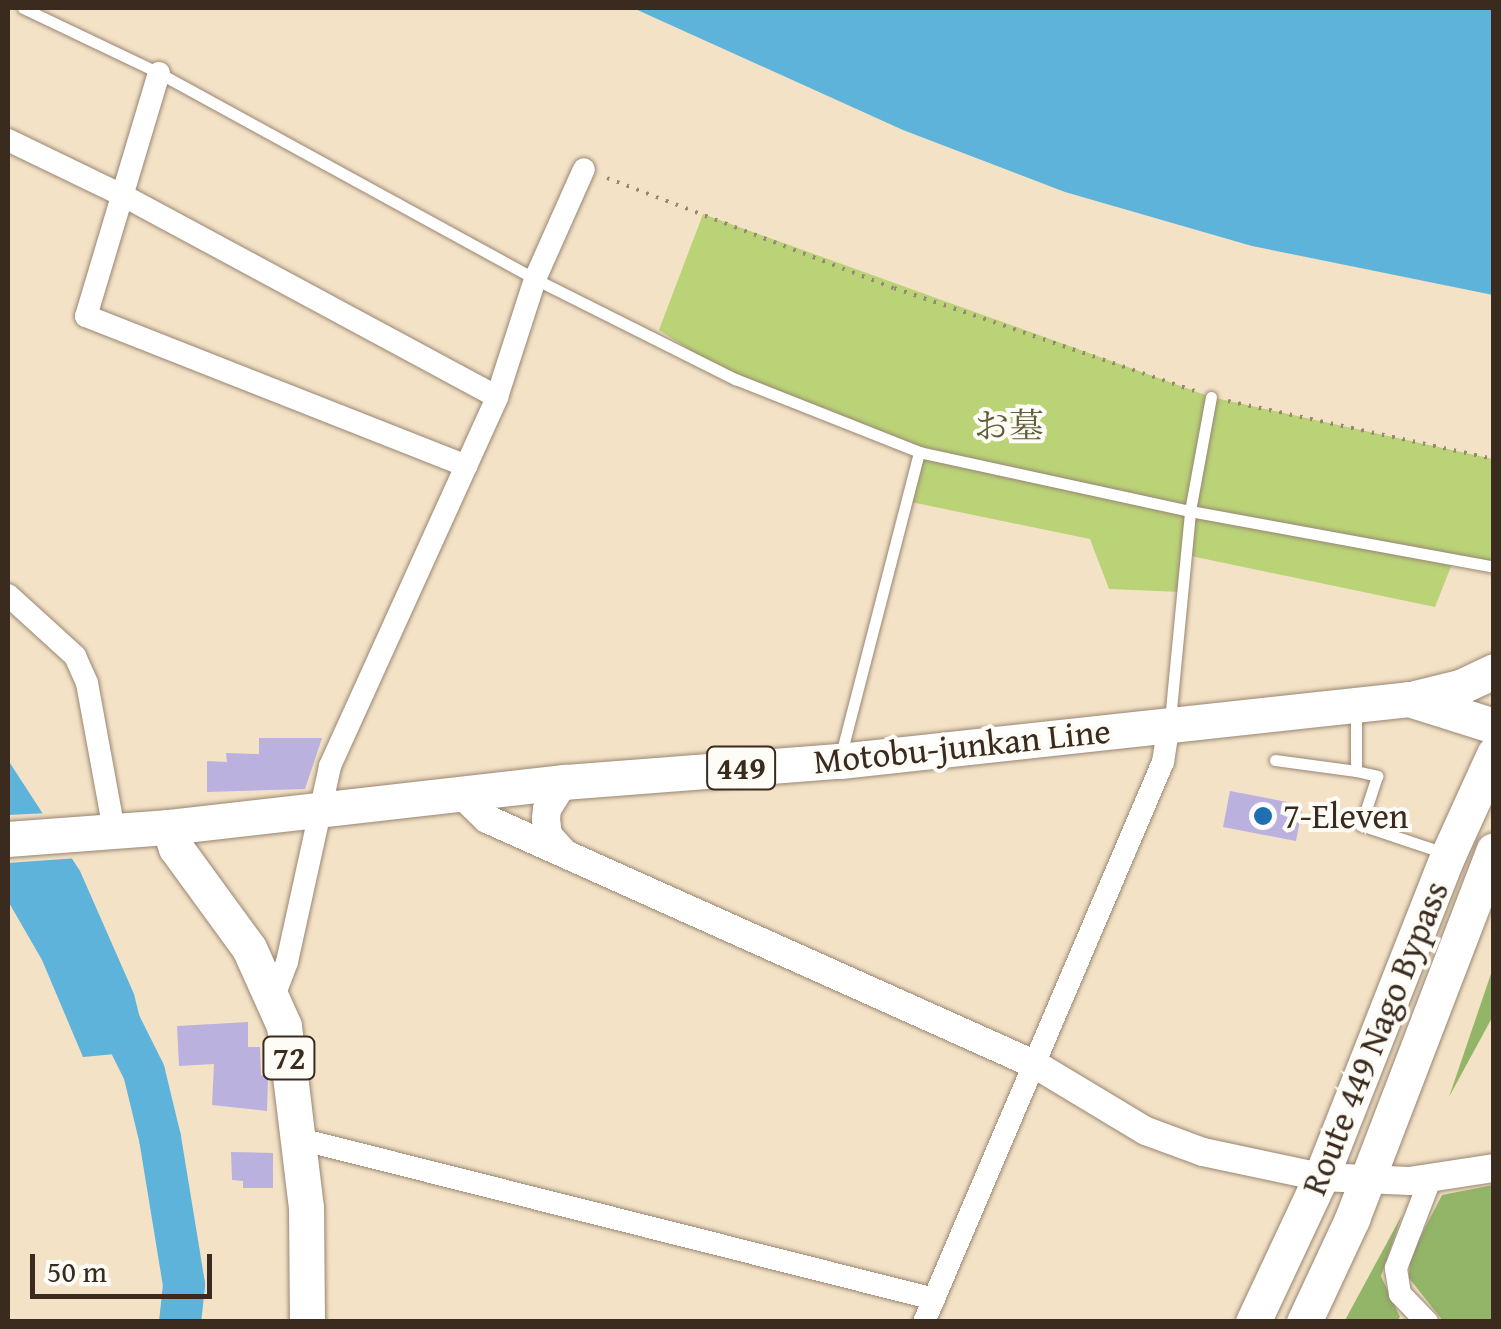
<!DOCTYPE html>
<meta charset="utf-8">
<style>
body{margin:0}
#map{position:relative;width:1501px;height:1329px;overflow:hidden;background:#f4e2c7;font-family:"Gentium Book Plus","Noto Serif JP",serif}
div>[style]{position:absolute}
.green>*{inset:0;background:#bad377}
.forest>*{inset:0;background:#93b568}
.water>*{inset:0;background:#5eb3da}
.pier>*{inset:0;background:#f4e2c7}
.river>*{height:42px;margin:-21px;padding:0 21px;transform-origin:21px;border-radius:21px;background:#5eb3da}
.building>*{inset:0;background:#bbb1df}
.path>*{height:4px;margin-top:-2px;transform-origin:0;background:repeating-linear-gradient(90deg,#988672 0 2.5px,transparent 0 10.5px)}
.roads{filter:drop-shadow(0 0 2px #988672) drop-shadow(0 0 2px #988672)}
.service>*{height:11px;margin:-5.5px;padding:0 5.5px;transform-origin:5.5px;border-radius:5.5px;background:#fff}
.minor>*{height:22px;margin:-11px;padding:0 11px;transform-origin:11px;border-radius:11px;background:#fff}
.tertiary>*{height:28px;margin:-14px;padding:0 14px;transform-origin:14px;border-radius:14px;background:#fff}
.primary>*{height:35px;margin:-17.5px;padding:0 17.5px;transform-origin:17.5px;border-radius:17.5px;background:#fff}
.trunk>*{height:35px;margin:-17.5px;padding:0 17.5px;transform-origin:17.5px;border-radius:17.5px;background:#fff}
.dots>*{width:28px;height:28px;translate:-50% -50%;box-sizing:border-box;border:5px solid #fdfcf7;border-radius:50%}
span{translate:-50% -50%;white-space:nowrap;text-align:center;line-height:1.15;-webkit-text-stroke:8px #fdfcf7;paint-order:stroke}
.shield-label span{padding:2px 8px;background:#fdfcf7;border:2px solid;border-radius:8px;-webkit-text-stroke-width:0}
.shield-label{font-size:32px;color:#3b2a1e;font-weight:700}
.park-label{font-size:35px;color:#615d39}
.street-label{font-size:35px;color:#3b2a1e}
.poi-label{font-size:35px;color:#3b2a1e}
.left{translate:0 -50%;text-align:left}
.frame{position:absolute;inset:0;border:10px solid #3b2a1e;pointer-events:none}
.scale{position:absolute;left:30px;top:1254px;width:182px;height:45px;box-sizing:border-box;border:5px solid #3b2a1e;border-top:0;padding-left:12px;font-size:30px;line-height:35px;white-space:nowrap;color:#3b2a1e;-webkit-text-stroke:8px #fdfcf7;paint-order:stroke}
</style>
<div id="map">
<div class="green">
<i style="clip-path:polygon(703px 214px,1211px 397px,1493px 459px,1493px 568px,1454px 559px,1435px 607px,1186px 555px,1181px 592px,1109px 589px,1090px 539px,906px 501px,919px 453px,735px 379px,659px 330px)"></i>
</div>
<div class="forest">
<i style="clip-path:polygon(1493px 968px,1493px 1016px,1449px 1097px)"></i>
<i style="clip-path:polygon(1493px 1185px,1493px 1321px,1443px 1321px,1409px 1278px,1410px 1257px,1442px 1195px)"></i>
<i style="clip-path:polygon(1402px 1215px,1381px 1276px,1400px 1317px,1397px 1321px,1344px 1322px)"></i>
</div>
<div class="water">
<i style="clip-path:polygon(633px 8px,1493px 8px,1493px 295px,1252px 246px,1065px 192px,903px 130px)"></i>
<i style="clip-path:polygon(8px 760px,80px 871px,134px 994px,148px 1051px,83px 1057px,42px 960px,8px 901px)"></i>
</div>
<div class="pier">
<i style="clip-path:polygon(49px 813px,78px 858px,8px 863px,8px 815px)"></i>
</div>
<div class="river">
<i style="left:108px;top:1000px;width:80px;rotate:63.4deg"></i>
<i style="left:144px;top:1072px;width:68px;rotate:76.4deg"></i>
<i style="left:160px;top:1138px;width:149px;rotate:80.7deg"></i>
<i style="left:184px;top:1285px;width:37px;rotate:96deg"></i>
</div>
<div class="building">
<i style="clip-path:polygon(259px 738px,322px 738px,305px 789px,207px 792px,207px 761px,227px 762px,226px 753px,259px 754px)"></i>
<i style="clip-path:polygon(1230px 791px,1303px 805px,1296px 841px,1223px 827px)"></i>
<i style="clip-path:polygon(248px 1022px,248px 1047px,260px 1047px,261px 1075px,268px 1076px,267px 1111px,212px 1105px,214px 1064px,179px 1066px,177px 1026px)"></i>
<i style="clip-path:polygon(231px 1152px,273px 1153px,273px 1188px,243px 1188px,243px 1181px,232px 1180px)"></i>
</div>
<div class="path">
<i style="left:607px;top:178px;width:307px;rotate:21deg"></i>
<i style="left:894px;top:288px;width:318px;rotate:18.9deg"></i>
<i style="left:1228px;top:401px;width:272px;rotate:12.3deg"></i>
</div>
<div class="roads">
<div class="service">
<i style="left:23px;top:8px;width:151px;rotate:25.5deg"></i>
<i style="left:159px;top:73px;width:429px;rotate:28.7deg"></i>
<i style="left:535px;top:279px;width:224px;rotate:26.6deg"></i>
<i style="left:735px;top:379px;width:198px;rotate:21.6deg"></i>
<i style="left:919px;top:452px;width:277px;rotate:12.3deg"></i>
<i style="left:1190px;top:511px;width:309px;rotate:10.4deg"></i>
<i style="left:1356px;top:711px;width:60px;rotate:90deg"></i>
<i style="left:1356px;top:771px;width:22px;rotate:13deg"></i>
<i style="left:1377px;top:776px;width:52px;rotate:108.1deg"></i>
<i style="left:1361px;top:825px;width:88px;rotate:18.6deg"></i>
<i style="left:1170px;top:720px;width:210px;rotate:-84.5deg"></i>
<i style="left:1190px;top:511px;width:116px;rotate:-79.6deg"></i>
<i style="left:840px;top:758px;width:316px;rotate:-75.5deg"></i>
<i style="left:1275px;top:760px;width:82px;rotate:7.7deg"></i>
</div>
<div class="minor">
<i style="left:159px;top:73px;width:254px;rotate:106.7deg"></i>
<i style="left:86px;top:316px;width:409px;rotate:21.5deg"></i>
<i style="left:8px;top:140px;width:129px;rotate:25.8deg"></i>
<i style="left:124px;top:196px;width:424px;rotate:28.3deg"></i>
<i style="left:8px;top:595px;width:91px;rotate:42.3deg"></i>
<i style="left:75px;top:656px;width:30px;rotate:66deg"></i>
<i style="left:87px;top:683px;width:149px;rotate:79.6deg"></i>
<i style="left:274px;top:996px;width:36px;rotate:-69deg"></i>
<i style="left:287px;top:962px;width:201px;rotate:-77.6deg"></i>
<i style="left:330px;top:766px;width:405px;rotate:-65.6deg"></i>
<i style="left:497px;top:397px;width:124px;rotate:-72.1deg"></i>
<i style="left:535px;top:279px;width:120px;rotate:-66deg"></i>
<i style="left:300px;top:1139px;width:654px;rotate:14.16deg"></i>
<i style="left:924px;top:1322px;width:609px;rotate:-66.89deg"></i>
<i style="left:1163px;top:762px;width:38px;rotate:-81deg"></i>
<i style="left:1427px;top:1322px;width:39px;rotate:-134deg"></i>
<i style="left:1400px;top:1294px;width:26px;rotate:-99deg"></i>
<i style="left:1396px;top:1268px;width:94px;rotate:-68.9deg"></i>
</div>
<div class="tertiary">
<i style="left:564px;top:782px;width:32px;rotate:122deg"></i>
<i style="left:547px;top:809px;width:10px;rotate:96deg"></i>
<i style="left:546px;top:819px;width:16px;rotate:83deg"></i>
<i style="left:548px;top:835px;width:25px;rotate:48deg"></i>
<i style="left:459px;top:792px;width:39px;rotate:44deg"></i>
<i style="left:487px;top:819px;width:602px;rotate:24.14deg"></i>
<i style="left:1036px;top:1065px;width:128px;rotate:31deg"></i>
<i style="left:1146px;top:1131px;width:61px;rotate:20.2deg"></i>
<i style="left:1203px;top:1152px;width:121px;rotate:12deg"></i>
<i style="left:1321px;top:1177px;width:88px;rotate:2.6deg"></i>
<i style="left:1409px;top:1181px;width:86px;rotate:-8.7deg"></i>
</div>
<div class="primary">
<i style="left:169px;top:827px;width:22px;rotate:72deg"></i>
<i style="left:176px;top:848px;width:124px;rotate:53.9deg"></i>
<i style="left:249px;top:948px;width:85px;rotate:65.8deg"></i>
<i style="left:284px;top:1026px;width:182px;rotate:83.1deg"></i>
<i style="left:306px;top:1207px;width:115px;rotate:89.5deg"></i>
</div>
<div class="trunk">
<i style="left:1415px;top:698px;width:46px;rotate:-13.7deg"></i>
<i style="left:1460px;top:687px;width:38px;rotate:-25deg"></i>
<i style="left:8px;top:839px;width:161px;rotate:-4.3deg"></i>
<i style="left:169px;top:827px;width:398px;rotate:-6.5deg"></i>
<i style="left:564px;top:782px;width:277px;rotate:-4.4deg"></i>
<i style="left:840px;top:761px;width:572px;rotate:-6.22deg"></i>
<i style="left:1409px;top:699px;width:89px;rotate:17.6deg"></i>
<i style="left:1253px;top:1322px;width:160px;rotate:-64.9deg"></i>
<i style="left:1321px;top:1177px;width:346px;rotate:-68.5deg"></i>
<i style="left:1448px;top:855px;width:111px;rotate:-65.5deg"></i>
<i style="left:1304px;top:1322px;width:114px;rotate:-65deg"></i>
<i style="left:1352px;top:1219px;width:395px;rotate:-69deg"></i>
</div>
</div>
<div class="dots">
<i style="left:1263px;top:816px;background:#1f6fb2"></i>
</div>
<div class="shield-label">
<span style="left:741px;top:768px">449</span>
<span style="left:289px;top:1058px">72</span>
</div>
<div class="park-label">
<span style="left:1009px;top:426px">お墓</span>
</div>
<div class="street-label">
<span style="left:962px;top:746px;rotate:-6deg">Motobu-junkan Line</span>
<span style="left:1375px;top:1038px;rotate:-68deg">Route 449 Nago Bypass</span>
</div>
<div class="poi-label">
<span class="left" style="left:1283px;top:816px">7-Eleven</span>
</div>
<div class="frame"></div>
<div class="scale">50 m</div>
</div>
